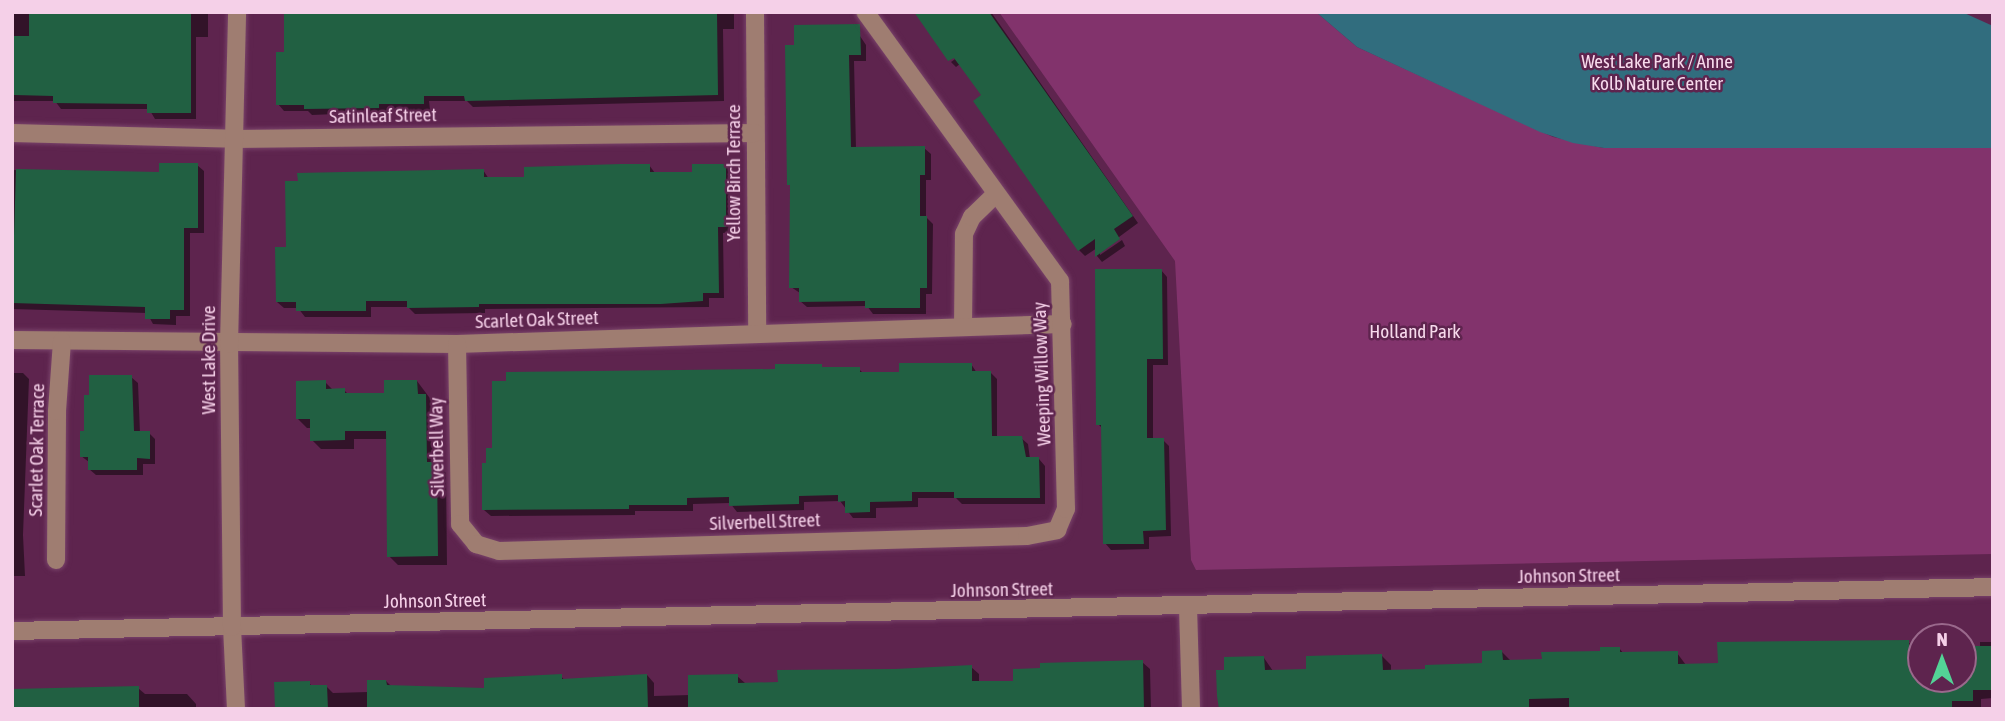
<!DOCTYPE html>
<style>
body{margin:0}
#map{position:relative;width:2005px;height:721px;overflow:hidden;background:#5e244e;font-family:"Asap Condensed",sans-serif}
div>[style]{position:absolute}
.green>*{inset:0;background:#82336c}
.water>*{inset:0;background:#316d7e}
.shadow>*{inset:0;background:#0007}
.building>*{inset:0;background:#216042}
.roads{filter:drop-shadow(0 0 2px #79436a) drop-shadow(0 0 2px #79436a)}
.minor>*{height:18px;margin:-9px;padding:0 9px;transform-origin:9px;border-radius:9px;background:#9f7d71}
span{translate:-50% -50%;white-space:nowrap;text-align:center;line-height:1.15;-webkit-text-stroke:5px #5e244e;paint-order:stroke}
.park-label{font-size:19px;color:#f7daec}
.street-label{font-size:19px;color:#f5d0e8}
.frame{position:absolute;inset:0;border:14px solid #f5d0e8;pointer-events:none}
.north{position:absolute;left:1907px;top:623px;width:70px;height:70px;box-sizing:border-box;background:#5e244e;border:2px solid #9a698c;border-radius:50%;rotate:0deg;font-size:19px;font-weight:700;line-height:28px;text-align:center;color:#f5d0e8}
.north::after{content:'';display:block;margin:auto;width:24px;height:32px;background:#53d396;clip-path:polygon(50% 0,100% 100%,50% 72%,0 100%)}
</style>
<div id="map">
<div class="green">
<i style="clip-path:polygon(999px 12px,1316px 12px,1357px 47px,1553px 137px,1603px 148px,1993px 148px,1993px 554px,1196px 570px,1191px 560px,1175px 261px)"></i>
</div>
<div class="water">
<i style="clip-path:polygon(1316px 12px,1962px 12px,1993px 26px,1993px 148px,1604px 148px,1573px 143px,1540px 132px,1357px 47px)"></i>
</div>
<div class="shadow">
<i style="clip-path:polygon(12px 12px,208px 12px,208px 37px,196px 37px,196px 119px,155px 119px,149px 109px,61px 109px,55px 101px,12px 101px)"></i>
<i style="clip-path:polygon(286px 12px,734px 12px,734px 29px,723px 29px,724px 101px,473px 107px,467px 101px,429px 101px,430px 110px,312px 115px,308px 111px,284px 111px,278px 104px,286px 54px)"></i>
<i style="clip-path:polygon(916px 12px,991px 12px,1138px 223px,1100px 251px,1100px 255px,1122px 240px,1125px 246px,1102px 262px,1097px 256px,1097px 248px,1085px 256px,1079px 250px,983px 96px,960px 64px,956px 67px,951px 62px,962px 54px)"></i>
<i style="clip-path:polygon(858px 33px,866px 45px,866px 61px,854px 61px,856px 149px,924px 148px,931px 154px,931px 180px,926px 180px,926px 217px,933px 224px,932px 294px,926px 294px,926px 314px,873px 314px,867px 306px,807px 307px,800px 301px,800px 293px,791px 287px,792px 188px,789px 184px)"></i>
<i style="clip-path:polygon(197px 165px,204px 171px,204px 233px,190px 233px,190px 316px,176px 316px,176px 325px,153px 324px,147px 313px,12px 309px,12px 170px,161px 174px)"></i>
<i style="clip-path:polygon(649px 165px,655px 173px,694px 173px,725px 165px,731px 172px,732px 232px,723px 233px,724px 298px,709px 298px,709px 307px,485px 309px,485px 313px,415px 314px,408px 307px,371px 307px,371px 317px,305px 317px,298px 308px,284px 308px,277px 302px,288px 249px,483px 170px,489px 179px,526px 179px)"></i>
<i style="clip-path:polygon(1161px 270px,1167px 277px,1168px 365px,1153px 365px,1153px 440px,1163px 440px,1169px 446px,1171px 536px,1149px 537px,1149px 549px,1111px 550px,1105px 543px,1102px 428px,1098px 424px)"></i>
<i style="clip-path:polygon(971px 364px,977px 373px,990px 372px,997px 379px,997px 438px,1021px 438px,1028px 444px,1030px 459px,1039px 459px,1045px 466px,1045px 504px,962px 504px,956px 498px,918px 498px,918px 507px,876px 508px,876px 518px,853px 518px,840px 501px,804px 502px,804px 510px,737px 512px,730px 503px,693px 504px,693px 511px,635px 511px,635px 515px,491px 516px,484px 510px,776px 370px,821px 366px,824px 369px,859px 369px,864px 374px,901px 374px)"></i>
<i style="clip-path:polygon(12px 373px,23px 373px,29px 379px,23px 535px,25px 576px,12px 576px)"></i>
<i style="clip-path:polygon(131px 377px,138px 383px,140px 433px,149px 433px,155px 439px,155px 464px,143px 464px,143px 475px,96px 475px,89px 469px,89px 462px,81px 456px,86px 433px)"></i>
<i style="clip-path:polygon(417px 381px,435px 405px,435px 464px,446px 473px,447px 565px,398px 565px,389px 556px,388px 439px,354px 439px,354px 449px,321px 449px,312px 440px,312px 428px,307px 428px,298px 419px,325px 382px,333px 390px,344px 390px,349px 395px,386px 395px)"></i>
<i style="clip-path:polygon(1908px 642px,1916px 649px,1921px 649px,1921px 679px,1963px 679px,1963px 648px,1980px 648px,1980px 642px,1993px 642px,1993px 698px,1981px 699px,1981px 709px,1220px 709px,1226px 671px,1264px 658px,1273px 671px,1308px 671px,1382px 656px,1391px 665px,1391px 672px,1484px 665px,1502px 652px,1511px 661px,1544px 661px,1619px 648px,1624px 654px,1677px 653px,1686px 665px,1720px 665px)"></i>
<i style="clip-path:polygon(1142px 662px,1150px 669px,1151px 709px,277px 709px,309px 683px,313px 687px,326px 686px,333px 693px,368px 692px,386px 681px,392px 687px,485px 690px,561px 676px,565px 681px,647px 675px,654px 683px,654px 696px,690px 695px,737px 676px,745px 683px,779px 684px,895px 671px,971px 667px,979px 674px,979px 683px,1015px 683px)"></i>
<i style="clip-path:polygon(138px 688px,145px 694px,187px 694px,196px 704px,196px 709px,12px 709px)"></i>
</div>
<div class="building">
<i style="clip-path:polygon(29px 12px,191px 12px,191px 113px,147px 113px,147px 104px,53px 103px,53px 96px,14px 95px,12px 36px,29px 36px)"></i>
<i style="clip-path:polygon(284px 12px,717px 12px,718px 95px,465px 101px,464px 96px,424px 96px,424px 104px,379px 104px,379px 108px,304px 109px,304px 105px,276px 105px,276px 52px,284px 52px)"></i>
<i style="clip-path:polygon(914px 12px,989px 12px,1133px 216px,1114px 229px,1120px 239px,1095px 257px,1095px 239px,1078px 251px,973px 101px,981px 95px,954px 58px,948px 61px)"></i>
<i style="clip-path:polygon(860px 24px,861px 55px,849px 55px,851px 147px,925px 146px,925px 175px,920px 175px,920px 216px,927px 216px,927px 288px,920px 288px,920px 308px,865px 308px,865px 301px,799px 302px,799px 288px,789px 288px,790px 185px,787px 185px,785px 45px,794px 45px,794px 25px)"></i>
<i style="clip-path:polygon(159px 163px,198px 163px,198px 228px,184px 228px,184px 310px,170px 310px,170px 319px,145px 319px,145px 307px,12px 303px,16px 169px,159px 172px)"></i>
<i style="clip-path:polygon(621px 164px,650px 164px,650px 172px,692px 172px,692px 164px,726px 164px,726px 227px,718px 227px,719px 293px,703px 293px,703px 301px,661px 304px,479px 304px,479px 307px,407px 308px,407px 301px,366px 301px,366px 311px,296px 311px,296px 302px,276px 302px,275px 247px,286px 247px,285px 181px,298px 181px,297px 173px,484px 169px,484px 177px,524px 177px,524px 167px)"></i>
<i style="clip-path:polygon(1095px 269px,1162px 269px,1163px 359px,1147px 359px,1147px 438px,1164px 438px,1166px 530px,1143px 531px,1144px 544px,1103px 544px,1101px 425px,1096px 425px)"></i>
<i style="clip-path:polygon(899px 363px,972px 363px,972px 371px,991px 371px,992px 436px,1022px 436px,1026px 457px,1039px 457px,1040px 498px,954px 498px,954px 492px,912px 492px,912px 501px,870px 502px,870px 512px,845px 513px,845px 501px,838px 502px,838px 495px,799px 496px,799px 504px,729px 506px,729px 497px,687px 498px,687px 505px,629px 505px,629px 509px,482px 510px,482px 463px,486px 463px,486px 448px,492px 448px,492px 381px,506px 381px,506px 372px,775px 369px,775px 364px,822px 364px,822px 367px,860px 367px,860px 372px,899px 372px)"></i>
<i style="clip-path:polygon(89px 375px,132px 375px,134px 431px,150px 431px,150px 459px,137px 458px,137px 470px,88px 470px,88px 457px,80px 457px,80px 431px,84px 431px,84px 395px,89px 395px)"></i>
<i style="clip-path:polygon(326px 380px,326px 389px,345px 388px,345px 393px,384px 393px,384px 380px,417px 380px,418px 394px,426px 394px,427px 462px,437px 462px,438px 556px,387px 557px,386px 431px,345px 431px,345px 440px,310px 441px,310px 419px,296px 419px,296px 381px)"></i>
<i style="clip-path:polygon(1909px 640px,1909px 648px,1921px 647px,1921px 679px,1963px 679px,1963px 646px,1993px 646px,1993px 690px,1973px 690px,1973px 701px,1952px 701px,1952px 709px,1569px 709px,1569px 698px,1529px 699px,1529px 709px,1219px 709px,1217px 696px,1216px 670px,1224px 670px,1224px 657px,1264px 656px,1265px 670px,1306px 669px,1306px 656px,1382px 654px,1383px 670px,1425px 669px,1425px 665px,1482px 663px,1482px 651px,1502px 650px,1503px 660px,1542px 659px,1541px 652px,1600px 651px,1600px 647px,1620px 647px,1620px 652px,1678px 651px,1678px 664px,1718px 663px,1717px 642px)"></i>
<i style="clip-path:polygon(1143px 660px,1144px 709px,688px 709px,688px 675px,738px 674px,738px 683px,778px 682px,777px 670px,895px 669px,972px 665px,972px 681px,1013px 681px,1013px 669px,1040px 668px,1040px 663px)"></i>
<i style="clip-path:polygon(562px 674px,562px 679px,647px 674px,648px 709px,367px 709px,367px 680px,386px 680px,387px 685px,484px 688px,484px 678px)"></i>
<i style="clip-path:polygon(310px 681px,310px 685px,327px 685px,328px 709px,275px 709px,274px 682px)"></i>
<i style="clip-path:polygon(139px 686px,139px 709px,12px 709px,12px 689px)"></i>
</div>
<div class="roads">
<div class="minor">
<i style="left:755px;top:12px;width:321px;rotate:89.6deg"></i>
<i style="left:12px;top:133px;width:222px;rotate:1.5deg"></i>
<i style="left:234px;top:139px;width:521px;rotate:-0.66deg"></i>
<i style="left:963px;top:327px;width:93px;rotate:-89.4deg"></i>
<i style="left:964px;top:234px;width:19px;rotate:-65deg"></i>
<i style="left:972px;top:217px;width:33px;rotate:-44deg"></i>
<i style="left:12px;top:340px;width:445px;rotate:0.5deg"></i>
<i style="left:457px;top:344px;width:606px;rotate:-1.89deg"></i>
<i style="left:457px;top:344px;width:180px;rotate:89deg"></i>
<i style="left:460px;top:524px;width:26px;rotate:51deg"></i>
<i style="left:476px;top:544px;width:24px;rotate:17deg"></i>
<i style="left:499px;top:551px;width:528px;rotate:-1.63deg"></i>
<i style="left:1027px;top:536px;width:31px;rotate:-11deg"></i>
<i style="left:1057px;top:530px;width:23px;rotate:-67deg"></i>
<i style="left:1066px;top:509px;width:228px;rotate:-91.5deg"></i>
<i style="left:1060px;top:281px;width:332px;rotate:-125.9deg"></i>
<i style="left:56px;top:560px;width:149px;rotate:-89.6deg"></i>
<i style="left:57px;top:411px;width:70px;rotate:-85.9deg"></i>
<i style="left:1188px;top:607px;width:102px;rotate:88.3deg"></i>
<i style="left:12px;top:631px;width:1981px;rotate:-1.27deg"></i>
<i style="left:236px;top:709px;width:82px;rotate:-92.8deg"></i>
<i style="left:232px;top:627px;width:283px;rotate:-90.6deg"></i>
<i style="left:229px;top:344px;width:332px;rotate:-88.6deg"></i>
</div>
</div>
<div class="park-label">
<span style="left:1657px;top:73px">West Lake Park / Anne<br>Kolb Nature Center</span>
<span style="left:1415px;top:332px">Holland Park</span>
</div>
<div class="street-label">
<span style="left:383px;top:116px;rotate:-1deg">Satinleaf Street</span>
<span style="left:734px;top:173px;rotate:-90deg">Yellow Birch Terrace</span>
<span style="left:537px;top:320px;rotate:-2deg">Scarlet Oak Street</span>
<span style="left:209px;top:360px;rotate:-90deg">West Lake Drive</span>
<span style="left:1042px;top:374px;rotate:-92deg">Weeping Willow Way</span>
<span style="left:437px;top:447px;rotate:-91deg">Silverbell Way</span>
<span style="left:37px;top:450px;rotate:-89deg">Scarlet Oak Terrace</span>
<span style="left:765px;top:522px;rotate:-2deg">Silverbell Street</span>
<span style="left:1569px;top:576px;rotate:-1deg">Johnson Street</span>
<span style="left:1002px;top:590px;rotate:-1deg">Johnson Street</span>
<span style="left:435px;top:601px;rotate:-1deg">Johnson Street</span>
</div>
<div class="frame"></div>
<div class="north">N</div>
</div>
